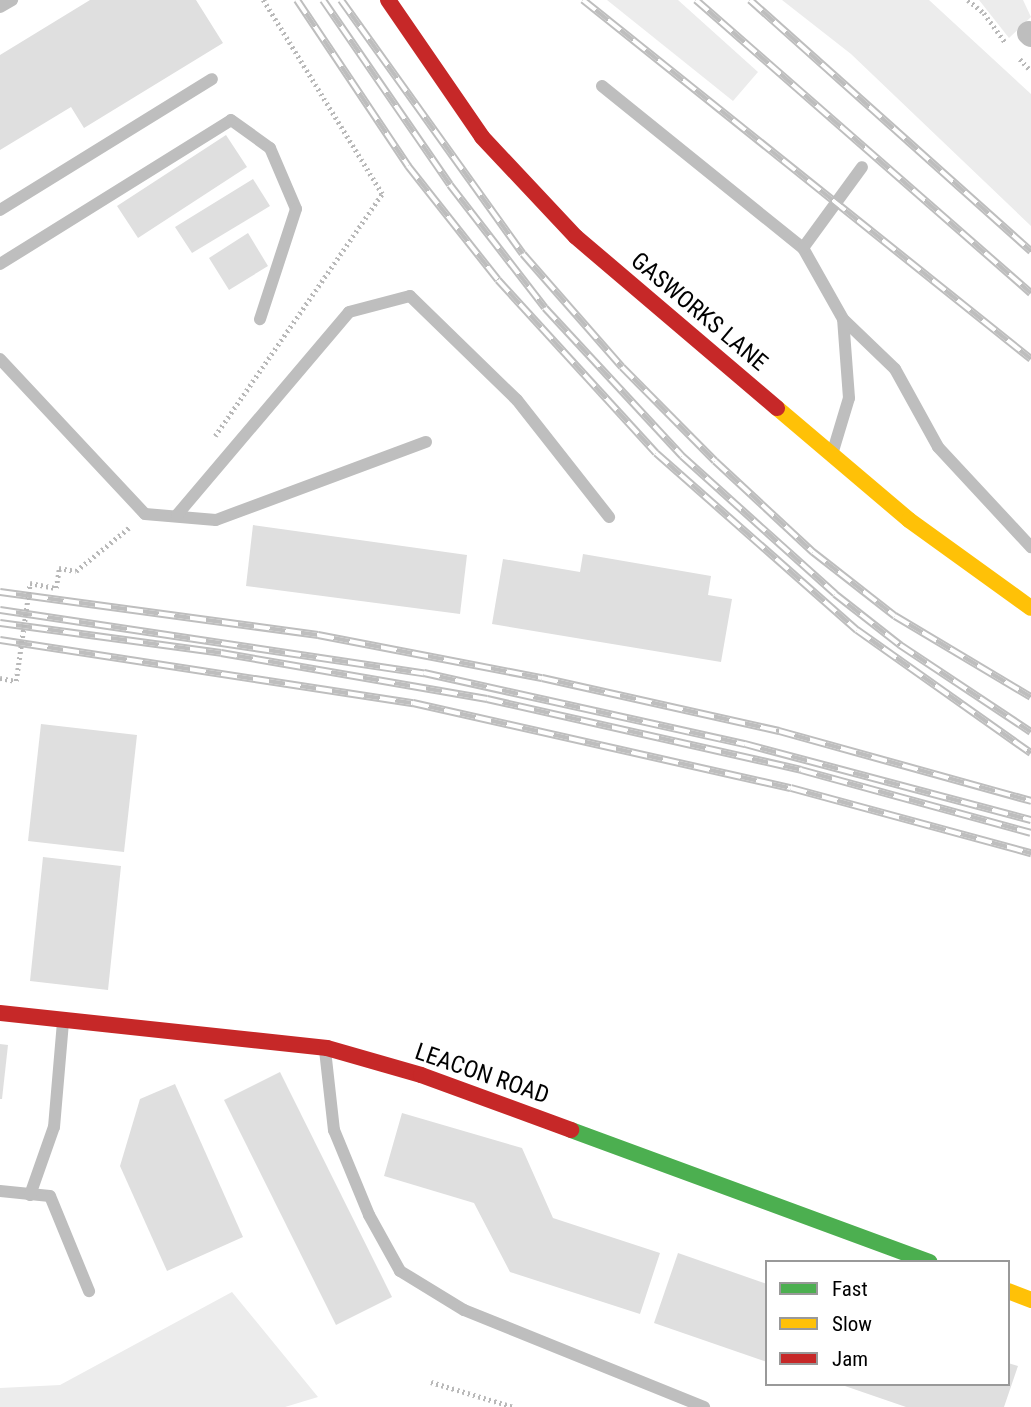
<!DOCTYPE html>
<style>
body{margin:0}
#map{position:relative;width:1031px;height:1407px;overflow:hidden;background:#fff;font-family:"Roboto Condensed",sans-serif}
div>[style]{position:absolute}
.green>*{inset:0;background:#ececec}
.building>*{inset:0;background:#dfdfdf}
.path>*{height:4.5px;margin-top:-2.25px;transform-origin:0;background:repeating-linear-gradient(90deg,#b9b9b9 0 2px,transparent 0 5.5px)}
.lane>*{height:12px;margin:-6px;padding:0 6px;transform-origin:6px;border-radius:6px;background:#bebebe}
.street>*{height:24px;margin:-12px;padding:0 12px;transform-origin:12px;border-radius:12px;background:#bebebe}
.fast>*{height:16px;margin:-8px;padding:0 8px;transform-origin:8px;border-radius:8px;background:#4caf50}
.slow>*{height:16px;margin:-8px;padding:0 8px;transform-origin:8px;border-radius:8px;background:#ffc107}
.jam>*{height:16px;margin:-8px;padding:0 8px;transform-origin:8px;border-radius:8px;background:#c62828}
.rail>*{height:8px;margin-top:-4px;transform-origin:0;background:repeating-linear-gradient(90deg,#fff 0 16px,#bebebe 0 32px);box-sizing:border-box;border-block:2px solid #bebebe}
.path-bridge>*{height:4.5px;margin-top:-2.25px;transform-origin:0;background:repeating-linear-gradient(90deg,#b9b9b9 0 2px,transparent 0 5.5px)}
span{translate:-50% -50%;white-space:nowrap;text-align:center;line-height:1.15;-webkit-text-stroke:5px #fff;paint-order:stroke}
.street-label{font-size:24px;color:#000}
.legend{position:absolute;left:765px;top:1260px;width:245px;height:126px;box-sizing:border-box;background:#fff;border:2px solid #999;margin:0;padding:9px 12px;list-style:none;font-size:21px;color:#000}
.legend li{display:flex;align-items:center;gap:14px;height:35px}
.legend b{width:35px;border:2px solid #999}
</style>
<div id="map">
<div class="green">
<i style="clip-path:polygon(607px 0,678px 0,758px 72px,733px 101px)"></i>
<i style="clip-path:polygon(782px 0,929px 0,1031px 94px,1031px 226px,851px 54px)"></i>
<i style="clip-path:polygon(979px 0,1023px 0,1031px 17px,1009px 38px)"></i>
<i style="clip-path:polygon(232px 1292px,318px 1397px,285px 1407px,0 1407px,0 1388px,60px 1385px)"></i>
</div>
<div class="building">
<i style="clip-path:polygon(90px 0,196px 0,223px 43px,84px 128px,71px 107px,0 150px,0 55px)"></i>
<i style="clip-path:polygon(226px 135px,247px 167px,138px 238px,117px 206px)"></i>
<i style="clip-path:polygon(253px 179px,270px 206px,192px 253px,175px 227px)"></i>
<i style="clip-path:polygon(248px 233px,268px 266px,229px 290px,209px 258px)"></i>
<i style="clip-path:polygon(253px 525px,467px 555px,460px 614px,246px 586px)"></i>
<i style="clip-path:polygon(583px 554px,711px 576px,708px 595px,732px 599px,721px 662px,492px 624px,503px 559px,580px 572px)"></i>
<i style="clip-path:polygon(41px 724px,137px 735px,124px 852px,28px 841px)"></i>
<i style="clip-path:polygon(43px 857px,121px 866px,108px 990px,30px 981px)"></i>
<i style="clip-path:polygon(0 1044px,8px 1045px,2px 1099px,0 1099px)"></i>
<i style="clip-path:polygon(280px 1072px,392px 1297px,336px 1325px,224px 1100px)"></i>
<i style="clip-path:polygon(175px 1084px,243px 1237px,167px 1271px,120px 1166px,140px 1099px)"></i>
<i style="clip-path:polygon(402px 1113px,522px 1148px,553px 1218px,660px 1253px,640px 1314px,510px 1272px,474px 1203px,384px 1176px)"></i>
<i style="clip-path:polygon(678px 1253px,767px 1284px,767px 1362px,654px 1323px)"></i>
<i style="clip-path:polygon(1008px 1363px,1018px 1366px,1004px 1407px,906px 1407px,842px 1385px,1008px 1384px)"></i>
</div>
<div class="path">
<i style="left:968px;top:0;width:21px;rotate:39deg"></i>
<i style="left:984px;top:13px;width:36px;rotate:54deg"></i>
<i style="left:1020px;top:59px;width:16px;rotate:47deg"></i>
<i style="left:215px;top:436px;width:294px;rotate:-55.4deg"></i>
<i style="left:382px;top:194px;width:228px;rotate:-121.5deg"></i>
<i style="left:30px;top:583px;width:26px;rotate:11deg"></i>
<i style="left:56px;top:588px;width:20px;rotate:-81deg"></i>
<i style="left:59px;top:568px;width:17px;rotate:10deg"></i>
<i style="left:76px;top:571px;width:71px;rotate:-39.3deg"></i>
<i style="left:0;top:678px;width:16px;rotate:11deg"></i>
<i style="left:431px;top:1382px;width:87px;rotate:16.8deg"></i>
</div>
<div class="lane">
<i style="left:0;top:7px;width:14px;rotate:-30deg"></i>
<i style="left:602px;top:86px;width:258px;rotate:38.9deg"></i>
<i style="left:803px;top:248px;width:81px;rotate:60.6deg"></i>
<i style="left:843px;top:319px;width:72px;rotate:43.9deg"></i>
<i style="left:895px;top:369px;width:89px;rotate:61.1deg"></i>
<i style="left:938px;top:447px;width:137px;rotate:47.1deg"></i>
<i style="left:0;top:210px;width:249px;rotate:-31.7deg"></i>
<i style="left:803px;top:248px;width:100px;rotate:-53.9deg"></i>
<i style="left:0;top:264px;width:272px;rotate:-31.9deg"></i>
<i style="left:231px;top:120px;width:48px;rotate:35.7deg"></i>
<i style="left:270px;top:148px;width:66px;rotate:66.9deg"></i>
<i style="left:296px;top:209px;width:116px;rotate:108.1deg"></i>
<i style="left:0;top:359px;width:212px;rotate:46.9deg"></i>
<i style="left:145px;top:514px;width:71px;rotate:4.8deg"></i>
<i style="left:216px;top:520px;width:224px;rotate:-20.4deg"></i>
<i style="left:833px;top:451px;width:55px;rotate:-73.2deg"></i>
<i style="left:849px;top:398px;width:79px;rotate:-94.3deg"></i>
<i style="left:177px;top:515px;width:266px;rotate:-49.7deg"></i>
<i style="left:349px;top:312px;width:63px;rotate:-14.7deg"></i>
<i style="left:410px;top:296px;width:149px;rotate:44.2deg"></i>
<i style="left:517px;top:400px;width:149px;rotate:51.8deg"></i>
<i style="left:325px;top:1050px;width:81px;rotate:83.6deg"></i>
<i style="left:334px;top:1130px;width:92px;rotate:67.6deg"></i>
<i style="left:369px;top:1215px;width:64px;rotate:61deg"></i>
<i style="left:400px;top:1271px;width:75px;rotate:31.4deg"></i>
<i style="left:464px;top:1310px;width:259px;rotate:22deg"></i>
<i style="left:0;top:1191px;width:50px;rotate:5.7deg"></i>
<i style="left:50px;top:1196px;width:103px;rotate:67.7deg"></i>
<i style="left:30px;top:1195px;width:72px;rotate:-70.6deg"></i>
<i style="left:54px;top:1127px;width:105px;rotate:-85.1deg"></i>
</div>
<div class="street">
<i style="left:1029px;top:33px;width:3px;rotate:45deg"></i>
</div>
<div class="fast">
<i style="left:571px;top:1130px;width:382px;rotate:20.2deg"></i>
</div>
<div class="slow">
<i style="left:777px;top:408px;width:173px;rotate:40.3deg"></i>
<i style="left:909px;top:520px;width:150px;rotate:35.8deg"></i>
<i style="left:1008px;top:1291px;width:25px;rotate:21deg"></i>
</div>
<div class="jam">
<i style="left:388px;top:0;width:166px;rotate:55.5deg"></i>
<i style="left:482px;top:137px;width:137px;rotate:46.8deg"></i>
<i style="left:576px;top:237px;width:264px;rotate:40.4deg"></i>
<i style="left:0;top:1013px;width:329px;rotate:6.1deg"></i>
<i style="left:327px;top:1048px;width:98px;rotate:16deg"></i>
<i style="left:421px;top:1075px;width:160px;rotate:20.1deg"></i>
</div>
<div class="rail">
<i style="left:297px;top:0;width:200px;rotate:56.2deg"></i>
<i style="left:408px;top:166px;width:145px;rotate:51.7deg"></i>
<i style="left:498px;top:280px;width:234px;rotate:47.6deg"></i>
<i style="left:656px;top:453px;width:268px;rotate:41.4deg"></i>
<i style="left:857px;top:630px;width:213px;rotate:35.3deg"></i>
<i style="left:323px;top:0;width:224px;rotate:55.5deg"></i>
<i style="left:450px;top:185px;width:155px;rotate:52.3deg"></i>
<i style="left:545px;top:308px;width:202px;rotate:47.2deg"></i>
<i style="left:682px;top:456px;width:206px;rotate:42deg"></i>
<i style="left:835px;top:594px;width:83px;rotate:38.1deg"></i>
<i style="left:900px;top:645px;width:157px;rotate:33.6deg"></i>
<i style="left:341px;top:0;width:312px;rotate:54.4deg"></i>
<i style="left:523px;top:254px;width:150px;rotate:48.8deg"></i>
<i style="left:622px;top:367px;width:132px;rotate:45.3deg"></i>
<i style="left:715px;top:461px;width:134px;rotate:42.9deg"></i>
<i style="left:813px;top:552px;width:104px;rotate:38deg"></i>
<i style="left:895px;top:616px;width:158px;rotate:30.8deg"></i>
<i style="left:583px;top:0;width:574px;rotate:38.71deg"></i>
<i style="left:696px;top:0;width:445px;rotate:41.2deg"></i>
<i style="left:750px;top:0;width:377px;rotate:41.8deg"></i>
<i style="left:0;top:592px;width:321px;rotate:7.7deg"></i>
<i style="left:318px;top:635px;width:228px;rotate:10.9deg"></i>
<i style="left:542px;top:678px;width:243px;rotate:12.6deg"></i>
<i style="left:779px;top:731px;width:262px;rotate:15.5deg"></i>
<i style="left:0;top:610px;width:429px;rotate:8.5deg"></i>
<i style="left:424px;top:673px;width:329px;rotate:12.5deg"></i>
<i style="left:745px;top:744px;width:296px;rotate:14.9deg"></i>
<i style="left:0;top:623px;width:223px;rotate:7.7deg"></i>
<i style="left:221px;top:653px;width:270px;rotate:9.8deg"></i>
<i style="left:487px;top:699px;width:322px;rotate:12.7deg"></i>
<i style="left:801px;top:770px;width:238px;rotate:15.3deg"></i>
<i style="left:0;top:640px;width:418px;rotate:8.7deg"></i>
<i style="left:413px;top:703px;width:387px;rotate:12.7deg"></i>
<i style="left:791px;top:788px;width:249px;rotate:15.2deg"></i>
</div>
<div class="path-bridge">
<i style="left:16px;top:681px;width:99px;rotate:-81.9deg"></i>
</div>
<div class="street-label">
<span style="left:699px;top:312px;rotate:40deg">GASWORKS LANE</span>
<span style="left:482px;top:1074px;rotate:19deg">LEACON ROAD</span>
</div>
<ul class="legend">
<li><b style="height:9px;background:#4caf50"></b>Fast</li>
<li><b style="height:9px;background:#ffc107"></b>Slow</li>
<li><b style="height:9px;background:#c62828"></b>Jam</li>
</ul>
</div>
